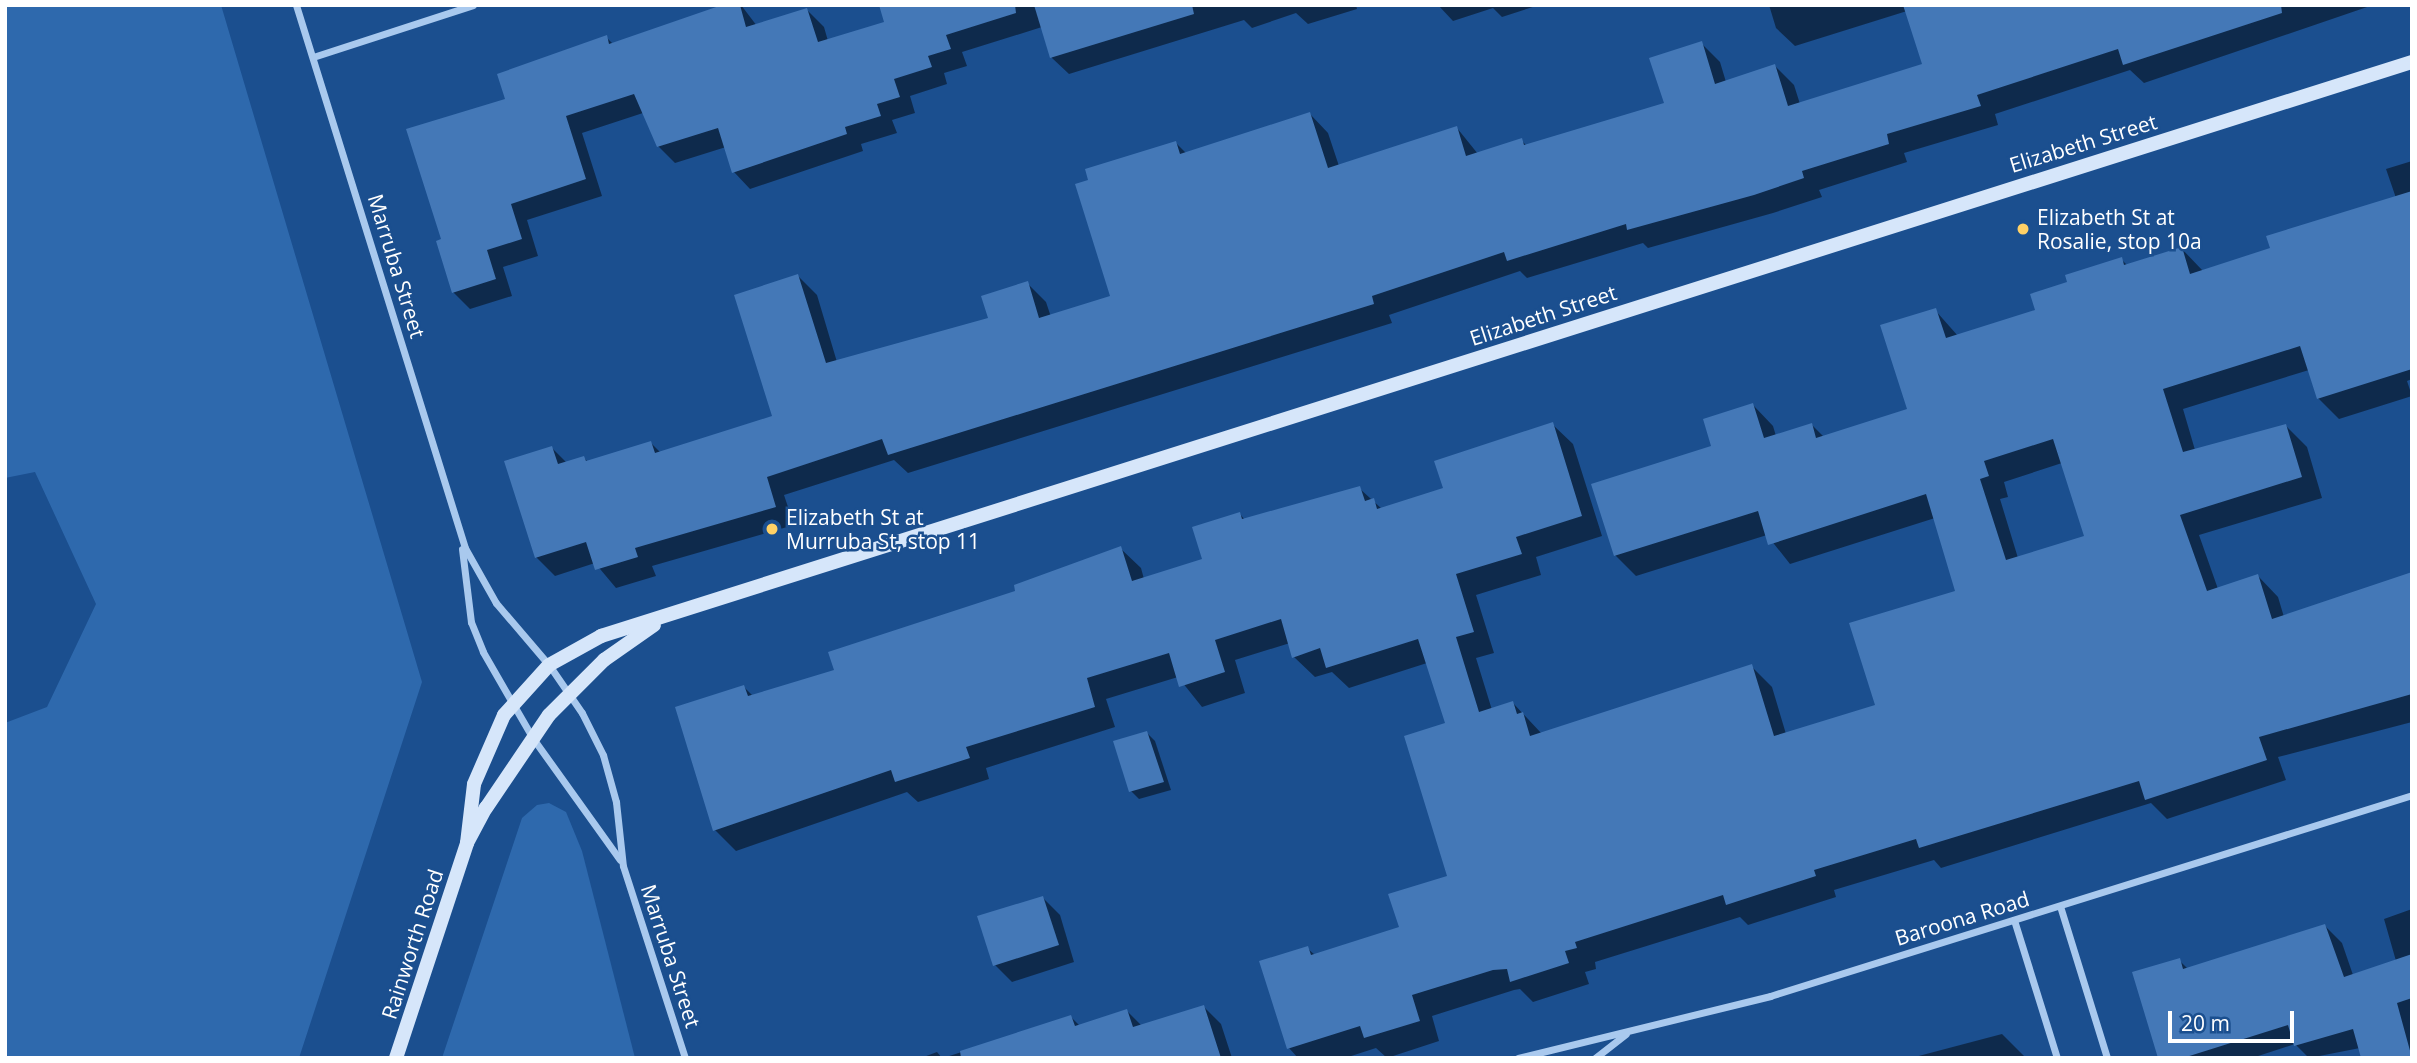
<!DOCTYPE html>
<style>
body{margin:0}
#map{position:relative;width:2417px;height:1063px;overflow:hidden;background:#1b4f8f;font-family:"Open Sans",sans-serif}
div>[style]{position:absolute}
.green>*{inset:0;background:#2e69ad}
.shadow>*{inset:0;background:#0007}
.building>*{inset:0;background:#4478b7}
.street>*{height:7px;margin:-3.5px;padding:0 3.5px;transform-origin:3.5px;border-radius:3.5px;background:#a9c9ee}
.secondary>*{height:14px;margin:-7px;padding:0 7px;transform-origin:7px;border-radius:7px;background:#d6e6fa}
.dots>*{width:19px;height:19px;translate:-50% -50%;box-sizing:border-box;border:4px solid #1b4f8f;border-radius:50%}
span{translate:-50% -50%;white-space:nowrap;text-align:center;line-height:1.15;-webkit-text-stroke:5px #1b4f8f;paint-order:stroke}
.street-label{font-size:21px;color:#fff}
.poi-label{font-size:21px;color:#fff}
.left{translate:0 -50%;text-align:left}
.frame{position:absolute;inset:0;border:7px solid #fff;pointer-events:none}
.scale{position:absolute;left:2168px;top:1011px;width:126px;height:32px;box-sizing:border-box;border:4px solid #fff;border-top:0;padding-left:9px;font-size:21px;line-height:24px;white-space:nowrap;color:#fff;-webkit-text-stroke:5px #1b4f8f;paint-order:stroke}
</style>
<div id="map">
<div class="green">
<i style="clip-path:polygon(5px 5px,221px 5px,422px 682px,299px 1058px,5px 1058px,5px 723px,47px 707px,96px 604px,35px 472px,5px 478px)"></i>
<i style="clip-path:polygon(549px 803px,566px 812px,582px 851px,635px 1058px,442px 1058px,522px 818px,537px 805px)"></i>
</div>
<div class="shadow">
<i style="clip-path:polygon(728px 5px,741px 5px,757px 26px,807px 10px,824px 27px,828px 41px,886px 23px,880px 5px,1356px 5px,1357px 9px,1308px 24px,1296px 13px,1252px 28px,1244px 20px,1069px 74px,1052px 58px,1042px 27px,962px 52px,967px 66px,944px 73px,947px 84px,910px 96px,915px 113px,892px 120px,897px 133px,861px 144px,863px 151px,750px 189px,734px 172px,726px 147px,675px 163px,658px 146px,643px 113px,582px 133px,602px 196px,527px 220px,538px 256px,503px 267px,512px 296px,470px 309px,453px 292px,443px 240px,507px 100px,606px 37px,614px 45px)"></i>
<i style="clip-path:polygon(1438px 5px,1539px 5px,1502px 17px,1493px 8px,1453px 21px)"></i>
<i style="clip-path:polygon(1769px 5px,2373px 5px,2144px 83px,2130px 70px,1995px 114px,1998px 125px,1904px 153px,1907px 162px,1819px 190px,1822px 197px,1773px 213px,1648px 248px,1643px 243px,1527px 278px,1520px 271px,1389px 315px,1392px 323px,908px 473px,894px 460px,784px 495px,794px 525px,652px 566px,656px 576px,616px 588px,595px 563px,555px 576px,536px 557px,552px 448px,567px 463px,584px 458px,588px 462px,651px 443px,661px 453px,774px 417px,798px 276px,817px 295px,837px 362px,991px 319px,1027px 283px,1046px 302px,1051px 317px,1112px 297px,1176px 143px,1187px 154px,1310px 114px,1328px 133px,1339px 166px,1457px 128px,1478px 154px,1521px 140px,1527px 146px,1666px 104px,1701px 43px,1720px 62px,1726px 82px,1775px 66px,1794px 85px,1800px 104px,1924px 65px,1907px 11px,1795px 46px,1776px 28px)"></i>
<i style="clip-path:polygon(evenodd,2412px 161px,2412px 379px,2407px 381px,2412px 396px,2339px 419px,2318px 398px,2309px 370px,2183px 409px,2195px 450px,2286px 426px,2307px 447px,2322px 498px,2199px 535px,2218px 589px,2258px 576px,2278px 597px,2284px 617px,2412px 575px,2412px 722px,2278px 757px,2286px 780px,2167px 819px,2151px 803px,1941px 868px,1934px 860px,1834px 890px,1836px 897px,1748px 925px,1740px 917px,1595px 962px,1596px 969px,1585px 972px,1589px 984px,1533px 1002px,1520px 989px,1514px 990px,1432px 1016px,1439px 1041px,1387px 1058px,1376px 1048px,1345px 1058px,1298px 1058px,1289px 1048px,1307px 948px,1315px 955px,1401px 928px,1449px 877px,1447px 724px,1427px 663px,1349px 688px,1332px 672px,1315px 677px,1294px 657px,1290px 643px,1235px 660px,1245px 693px,1202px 707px,1178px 677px,1106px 699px,1115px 727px,986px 768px,989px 779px,918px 802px,907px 792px,736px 851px,715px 830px,744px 687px,753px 696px,836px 671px,1120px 548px,1141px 568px,1144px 579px,1204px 560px,1240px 514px,1245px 520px,1359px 488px,1382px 509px,1445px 489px,1552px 424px,1573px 444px,1602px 536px,1536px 557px,1541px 575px,1476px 595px,1494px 653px,1476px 658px,1492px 710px,1513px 703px,1542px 734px,1751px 666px,1772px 687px,1786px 734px,1877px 706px,1958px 592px,1935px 518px,1790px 564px,1767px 535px,1636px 576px,1615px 555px,1753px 405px,1773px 426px,1776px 436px,1812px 425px,1824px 437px,1909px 410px,1935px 310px,1958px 336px,2038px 312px,2069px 284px,2121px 259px,2128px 266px,2182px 249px,2203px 271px,2272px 249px,2396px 198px,2386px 169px,2412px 161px,2062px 463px,2086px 537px,2018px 558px,2000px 499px,2008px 497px,2004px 482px,2062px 463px)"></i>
<i style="clip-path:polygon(1147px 733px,1155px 741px,1171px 790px,1139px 799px,1131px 791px)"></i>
<i style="clip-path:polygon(1043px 898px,1060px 915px,1074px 962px,1012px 982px,995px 965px)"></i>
<i style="clip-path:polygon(2412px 909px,2412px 1058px,2360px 1048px,2309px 1058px,2295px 1044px,2252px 1058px,2160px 1058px,2179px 960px,2188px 969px,2325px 926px,2342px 943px,2353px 975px,2396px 961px,2384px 919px)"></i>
<i style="clip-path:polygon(1204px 1007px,1221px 1024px,1232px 1058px,943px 1058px,1071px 1017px,1080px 1026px,1127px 1011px,1142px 1026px)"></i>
<i style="clip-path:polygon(2002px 1034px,2026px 1058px,1911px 1058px)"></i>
<i style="clip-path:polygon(937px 1052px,942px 1058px,921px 1058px)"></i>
</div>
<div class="building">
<i style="clip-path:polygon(722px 5px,740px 5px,746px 27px,807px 8px,818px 42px,884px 22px,879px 5px,1015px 5px,1016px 13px,946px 35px,951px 49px,928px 56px,932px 67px,894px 79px,900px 97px,877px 104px,881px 116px,845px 127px,847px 134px,732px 173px,718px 128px,657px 147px,634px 94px,566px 116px,586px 179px,511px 204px,522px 239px,487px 250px,496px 279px,452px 293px,436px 241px,441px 239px,406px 129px,505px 99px,497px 74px,607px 35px,609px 44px)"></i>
<i style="clip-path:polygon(1034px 5px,1192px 5px,1194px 14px,1050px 58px)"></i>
<i style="clip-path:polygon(1903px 5px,2281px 5px,2282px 13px,2123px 65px,2118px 49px,1977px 95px,1981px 106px,1887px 134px,1889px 144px,1802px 171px,1804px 178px,1754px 195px,1627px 230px,1626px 224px,1507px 261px,1504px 252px,1372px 296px,1374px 304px,888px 455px,882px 439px,767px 477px,776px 507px,635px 548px,638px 557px,595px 570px,586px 542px,535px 558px,504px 461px,552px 446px,558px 464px,584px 456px,586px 461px,651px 441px,655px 453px,772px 416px,734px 295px,798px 274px,826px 363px,988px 318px,981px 296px,1028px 281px,1039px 318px,1110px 296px,1075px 184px,1088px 180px,1085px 169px,1176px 141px,1180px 154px,1310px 112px,1328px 168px,1457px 126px,1466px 156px,1522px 138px,1524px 145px,1664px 103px,1649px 58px,1702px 41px,1715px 84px,1775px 64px,1788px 106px,1922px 64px)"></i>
<i style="clip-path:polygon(evenodd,2412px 191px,2412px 369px,2317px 399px,2300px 346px,2163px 389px,2183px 452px,2286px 424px,2302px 477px,2180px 515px,2207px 591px,2258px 574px,2272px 619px,2412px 572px,2412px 694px,2259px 737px,2267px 760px,2145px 800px,2139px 781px,1919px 848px,1916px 839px,1814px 870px,1816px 876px,1726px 905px,1723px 895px,1575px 942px,1577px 948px,1565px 951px,1569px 963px,1510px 982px,1507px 969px,1493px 970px,1412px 995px,1420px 1021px,1364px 1038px,1360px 1026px,1287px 1049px,1259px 961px,1308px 946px,1311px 955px,1399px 927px,1388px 894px,1447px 876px,1404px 736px,1445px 723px,1418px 639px,1326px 668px,1320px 648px,1292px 658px,1281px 619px,1215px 640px,1225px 672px,1179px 687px,1169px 653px,1087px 678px,1095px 707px,966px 747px,970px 758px,895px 782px,891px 770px,713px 831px,675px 707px,744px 685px,748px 696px,834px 670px,828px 652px,1015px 591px,1014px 585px,1121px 546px,1132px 581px,1202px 559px,1192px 527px,1240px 512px,1242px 519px,1360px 486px,1365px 501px,1374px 498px,1377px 509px,1443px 488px,1434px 461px,1553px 422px,1582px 516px,1516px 537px,1522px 554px,1456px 574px,1474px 632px,1456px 637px,1479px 712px,1513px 701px,1517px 714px,1523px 712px,1530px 736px,1752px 664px,1774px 736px,1875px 705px,1849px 623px,1955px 591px,1926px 494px,1768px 545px,1758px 511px,1614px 556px,1591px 484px,1711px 446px,1703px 419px,1753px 403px,1764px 438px,1812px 423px,1816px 438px,1907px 409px,1880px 325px,1936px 308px,1946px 338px,2035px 310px,2030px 294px,2067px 282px,2065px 275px,2122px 257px,2124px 265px,2182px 247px,2190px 274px,2270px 248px,2266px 236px,2412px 191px,2053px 439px,2084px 536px,2006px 560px,1980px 479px,1989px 476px,1984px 461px,2053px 439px)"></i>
<i style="clip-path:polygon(1147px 731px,1164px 782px,1129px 792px,1113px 741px)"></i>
<i style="clip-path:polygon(1043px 896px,1059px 945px,993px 966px,977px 916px)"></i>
<i style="clip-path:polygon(2325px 924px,2344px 977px,2412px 954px,2412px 998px,2397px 1003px,2412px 1058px,2361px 1058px,2353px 1029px,2294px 1046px,2288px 1025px,2183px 1058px,2158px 1058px,2132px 972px,2180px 958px,2183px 969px)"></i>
<i style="clip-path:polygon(1204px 1005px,1221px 1058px,961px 1058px,960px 1051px,1071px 1015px,1075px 1026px,1127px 1009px,1133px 1027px)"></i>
</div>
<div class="street">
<i style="left:296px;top:5px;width:569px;rotate:72.71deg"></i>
<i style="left:465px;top:548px;width:63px;rotate:60.6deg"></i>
<i style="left:496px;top:603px;width:82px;rotate:49.5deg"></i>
<i style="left:549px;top:665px;width:58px;rotate:55.5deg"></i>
<i style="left:582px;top:713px;width:47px;rotate:63.4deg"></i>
<i style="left:603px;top:755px;width:49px;rotate:74.5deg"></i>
<i style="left:616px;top:802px;width:64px;rotate:83.8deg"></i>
<i style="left:623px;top:866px;width:202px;rotate:72.1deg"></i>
<i style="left:313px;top:57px;width:168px;rotate:-18deg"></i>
<i style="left:462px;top:549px;width:74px;rotate:83deg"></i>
<i style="left:471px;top:622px;width:32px;rotate:68deg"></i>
<i style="left:483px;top:652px;width:98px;rotate:60deg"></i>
<i style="left:532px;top:737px;width:151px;rotate:54.4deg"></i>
<i style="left:2060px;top:906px;width:159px;rotate:72.8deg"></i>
<i style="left:2014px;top:920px;width:145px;rotate:72.7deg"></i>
<i style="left:1518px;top:1058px;width:260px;rotate:-13.8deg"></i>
<i style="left:1770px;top:996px;width:673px;rotate:-17.38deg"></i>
<i style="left:1595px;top:1058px;width:39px;rotate:-38deg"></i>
</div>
<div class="secondary">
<i style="left:467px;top:843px;width:59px;rotate:-83.2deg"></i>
<i style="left:474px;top:784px;width:75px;rotate:-66.5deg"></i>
<i style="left:504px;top:715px;width:67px;rotate:-48deg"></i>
<i style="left:549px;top:665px;width:60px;rotate:-29.1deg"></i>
<i style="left:601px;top:636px;width:1900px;rotate:-17.59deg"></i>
<i style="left:396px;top:1058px;width:226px;rotate:-71.7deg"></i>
<i style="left:467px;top:843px;width:40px;rotate:-62deg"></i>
<i style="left:486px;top:808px;width:112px;rotate:-55.9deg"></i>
<i style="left:549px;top:715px;width:78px;rotate:-45deg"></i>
<i style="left:604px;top:660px;width:61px;rotate:-35deg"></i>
</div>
<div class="dots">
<i style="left:2023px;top:229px;background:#ffd166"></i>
<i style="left:772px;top:529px;background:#ffd166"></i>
</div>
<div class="street-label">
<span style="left:2083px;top:143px;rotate:-17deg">Elizabeth Street</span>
<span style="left:397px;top:266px;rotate:73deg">Marruba Street</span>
<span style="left:1543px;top:315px;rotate:-18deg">Elizabeth Street</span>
<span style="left:1962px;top:918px;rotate:-17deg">Baroona Road</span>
<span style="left:412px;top:944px;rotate:-72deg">Rainworth Road</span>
<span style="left:671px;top:956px;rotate:72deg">Marruba Street</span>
</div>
<div class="poi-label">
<span class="left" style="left:2037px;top:229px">Elizabeth St at<br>Rosalie, stop 10a</span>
<span class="left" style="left:786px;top:529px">Elizabeth St at<br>Murruba St, stop 11</span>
</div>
<div class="frame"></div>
<div class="scale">20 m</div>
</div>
